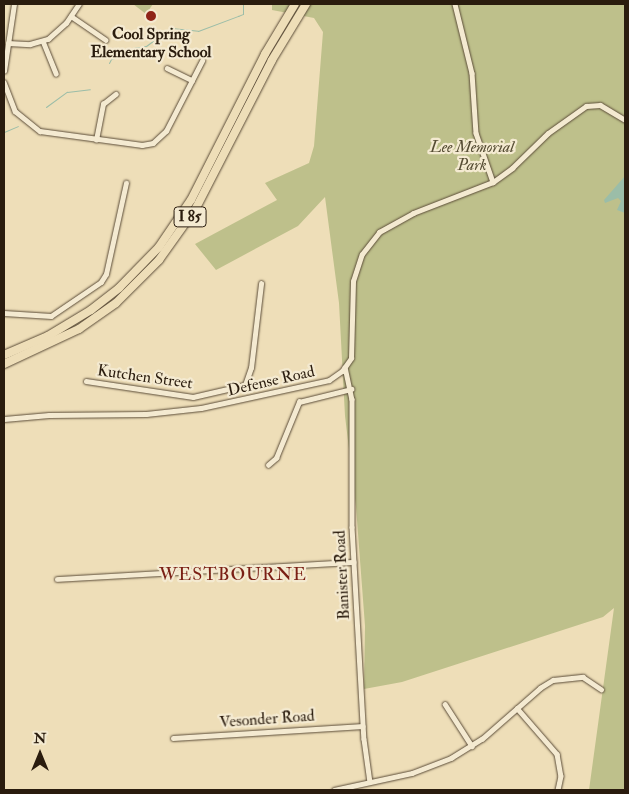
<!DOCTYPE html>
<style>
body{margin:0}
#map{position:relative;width:629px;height:794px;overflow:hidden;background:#eedeb8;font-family:"IM FELL Double Pica",serif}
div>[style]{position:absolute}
.green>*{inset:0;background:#bec08b}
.water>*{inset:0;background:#9bbda8}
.stream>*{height:1px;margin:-0.5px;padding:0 0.5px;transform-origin:0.5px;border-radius:0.5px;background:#9bbda8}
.roads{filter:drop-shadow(0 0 1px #5b4c38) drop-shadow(0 0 1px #5b4c38)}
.minor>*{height:4.5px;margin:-2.25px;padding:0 2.25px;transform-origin:2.25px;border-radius:2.25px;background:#f4ead1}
.tertiary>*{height:5px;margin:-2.5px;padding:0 2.5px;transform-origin:2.5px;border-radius:2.5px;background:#f4ead1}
.motorway>*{height:8px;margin:-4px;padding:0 4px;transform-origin:4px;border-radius:4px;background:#eedeb8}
.dots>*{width:14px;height:14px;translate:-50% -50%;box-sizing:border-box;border:2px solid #f4ead1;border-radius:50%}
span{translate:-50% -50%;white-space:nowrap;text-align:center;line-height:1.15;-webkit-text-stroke:4.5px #f4ead1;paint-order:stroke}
.shield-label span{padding:1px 4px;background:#f4ead1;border:1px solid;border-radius:4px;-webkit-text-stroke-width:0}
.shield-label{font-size:15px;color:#2a1c0e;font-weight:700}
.poi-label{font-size:16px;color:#2a1c0e;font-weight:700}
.park-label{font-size:16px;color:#564d34;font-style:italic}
.street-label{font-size:16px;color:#2a1c0e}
.neighbourhood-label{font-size:18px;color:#7a1f14;letter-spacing:1px}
.frame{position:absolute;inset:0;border:5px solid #2a1c0e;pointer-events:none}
.north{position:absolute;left:15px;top:729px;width:50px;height:50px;-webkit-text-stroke:4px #f4ead1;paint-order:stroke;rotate:0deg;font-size:14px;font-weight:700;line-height:20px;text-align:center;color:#2a1c0e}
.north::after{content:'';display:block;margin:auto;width:18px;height:22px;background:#2a1c0e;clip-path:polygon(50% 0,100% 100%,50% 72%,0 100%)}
</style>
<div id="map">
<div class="green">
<i style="clip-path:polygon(133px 4px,153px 4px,146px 14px)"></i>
<i style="clip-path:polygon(272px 4px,625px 4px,625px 790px,589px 790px,614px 608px,603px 617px,473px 659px,402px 682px,364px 689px,365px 626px,356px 507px,345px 416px,339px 303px,325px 197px,298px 226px,216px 270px,195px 244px,277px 200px,265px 183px,309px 163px,314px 146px,323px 32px,314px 18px,272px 10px)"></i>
</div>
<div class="water">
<i style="clip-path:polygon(625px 176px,625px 213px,617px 210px,621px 201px,618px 198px,605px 203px,604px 200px)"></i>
</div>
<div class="stream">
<i style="left:109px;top:63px;width:4px;rotate:-63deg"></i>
<i style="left:111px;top:59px;width:16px;rotate:-15deg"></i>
<i style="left:126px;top:55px;width:10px;rotate:-45deg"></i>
<i style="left:133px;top:48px;width:13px;rotate:-9deg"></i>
<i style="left:146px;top:46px;width:31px;rotate:-36deg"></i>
<i style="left:171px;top:28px;width:27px;rotate:6deg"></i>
<i style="left:198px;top:31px;width:43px;rotate:-20.6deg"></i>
<i style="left:238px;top:16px;width:5px;rotate:-22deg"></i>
<i style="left:243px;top:14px;width:10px;rotate:-90deg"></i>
<i style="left:46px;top:107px;width:26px;rotate:-36deg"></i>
<i style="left:67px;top:92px;width:23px;rotate:-7deg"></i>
<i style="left:4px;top:132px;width:15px;rotate:-23deg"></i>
</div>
<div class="roads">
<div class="minor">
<i style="left:455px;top:4px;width:71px;rotate:76.2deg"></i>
<i style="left:472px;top:73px;width:60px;rotate:86.2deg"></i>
<i style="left:476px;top:133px;width:52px;rotate:70.9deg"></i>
<i style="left:71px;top:16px;width:42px;rotate:34.4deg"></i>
<i style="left:43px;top:41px;width:35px;rotate:68deg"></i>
<i style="left:8px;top:43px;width:22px;rotate:3deg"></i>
<i style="left:30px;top:44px;width:19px;rotate:-16deg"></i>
<i style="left:48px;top:39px;width:24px;rotate:-42deg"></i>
<i style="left:66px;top:23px;width:23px;rotate:-56deg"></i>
<i style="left:167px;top:68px;width:28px;rotate:26deg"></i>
<i style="left:4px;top:71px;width:68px;rotate:-81.5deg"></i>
<i style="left:4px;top:82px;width:31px;rotate:69deg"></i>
<i style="left:15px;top:111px;width:32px;rotate:39deg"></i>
<i style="left:40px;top:131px;width:103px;rotate:7.8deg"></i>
<i style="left:142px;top:145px;width:11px;rotate:-10deg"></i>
<i style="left:153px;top:143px;width:18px;rotate:-43deg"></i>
<i style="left:166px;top:131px;width:79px;rotate:-62.8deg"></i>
<i style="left:96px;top:140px;width:37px;rotate:-79deg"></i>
<i style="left:103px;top:104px;width:16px;rotate:-38deg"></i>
<i style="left:4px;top:313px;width:47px;rotate:3.7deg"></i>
<i style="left:51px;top:316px;width:60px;rotate:-34.2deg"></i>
<i style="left:101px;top:282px;width:9px;rotate:-58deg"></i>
<i style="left:106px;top:274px;width:93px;rotate:-77.6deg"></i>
<i style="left:345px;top:367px;width:33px;rotate:78deg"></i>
<i style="left:352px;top:399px;width:128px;rotate:90deg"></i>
<i style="left:352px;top:527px;width:212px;rotate:86.8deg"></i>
<i style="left:364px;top:739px;width:43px;rotate:82.1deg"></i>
<i style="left:86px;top:381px;width:108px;rotate:8.5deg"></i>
<i style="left:193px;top:397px;width:53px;rotate:-13deg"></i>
<i style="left:245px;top:385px;width:18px;rotate:-71deg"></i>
<i style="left:251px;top:368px;width:85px;rotate:-83.2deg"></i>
<i style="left:268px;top:465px;width:11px;rotate:-41deg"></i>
<i style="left:276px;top:458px;width:61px;rotate:-67.7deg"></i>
<i style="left:299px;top:402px;width:54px;rotate:-14deg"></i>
<i style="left:57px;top:579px;width:297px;rotate:-3.3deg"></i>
<i style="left:445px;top:704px;width:50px;rotate:57.3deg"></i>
<i style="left:517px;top:708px;width:61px;rotate:49deg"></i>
<i style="left:557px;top:754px;width:22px;rotate:80deg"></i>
<i style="left:561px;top:776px;width:14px;rotate:102deg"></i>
<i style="left:173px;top:738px;width:190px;rotate:-3.6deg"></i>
<i style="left:334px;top:790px;width:80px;rotate:-12.3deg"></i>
<i style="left:412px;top:773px;width:42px;rotate:-21deg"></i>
<i style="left:451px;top:758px;width:36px;rotate:-32deg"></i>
<i style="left:482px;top:739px;width:77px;rotate:-41.3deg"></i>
<i style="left:540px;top:688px;width:15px;rotate:-32deg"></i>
<i style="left:553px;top:680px;width:30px;rotate:-6deg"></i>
<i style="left:583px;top:677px;width:22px;rotate:34deg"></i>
</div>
<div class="tertiary">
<i style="left:4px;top:419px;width:45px;rotate:-5.1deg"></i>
<i style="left:49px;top:415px;width:97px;rotate:-0.6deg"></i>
<i style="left:146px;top:414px;width:55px;rotate:-6.2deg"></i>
<i style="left:201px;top:408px;width:131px;rotate:-12.3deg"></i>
<i style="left:329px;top:380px;width:16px;rotate:-35deg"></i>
<i style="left:342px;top:371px;width:16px;rotate:-55deg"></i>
<i style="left:351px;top:358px;width:77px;rotate:-88.5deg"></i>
<i style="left:353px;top:281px;width:28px;rotate:-72deg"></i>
<i style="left:362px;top:254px;width:28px;rotate:-52deg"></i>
<i style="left:379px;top:232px;width:39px;rotate:-29deg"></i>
<i style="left:413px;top:213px;width:86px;rotate:-21.2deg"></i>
<i style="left:493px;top:182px;width:24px;rotate:-36deg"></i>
<i style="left:512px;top:168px;width:50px;rotate:-44.2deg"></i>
<i style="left:548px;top:133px;width:47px;rotate:-35.4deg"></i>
<i style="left:586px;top:106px;width:14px;rotate:-4deg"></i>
<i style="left:600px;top:105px;width:29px;rotate:31deg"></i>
</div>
<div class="motorway">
<i style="left:4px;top:355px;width:48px;rotate:-23.4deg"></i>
<i style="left:48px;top:336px;width:50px;rotate:-31.2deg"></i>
<i style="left:91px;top:310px;width:36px;rotate:-38deg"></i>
<i style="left:119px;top:288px;width:57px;rotate:-45.7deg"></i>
<i style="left:159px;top:247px;width:57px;rotate:-55.8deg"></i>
<i style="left:191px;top:200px;width:164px;rotate:-63.1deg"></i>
<i style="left:265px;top:54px;width:58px;rotate:-59deg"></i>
<i style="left:4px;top:364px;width:83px;rotate:-25deg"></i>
<i style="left:79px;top:329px;width:45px;rotate:-35.1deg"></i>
<i style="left:116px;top:303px;width:61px;rotate:-45deg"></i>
<i style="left:159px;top:260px;width:64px;rotate:-54.6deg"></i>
<i style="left:196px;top:208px;width:166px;rotate:-62.8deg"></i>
<i style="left:272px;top:60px;width:66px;rotate:-58.7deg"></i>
</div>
</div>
<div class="dots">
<i style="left:151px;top:16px;background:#8f2418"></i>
</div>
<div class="shield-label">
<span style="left:190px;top:217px">I 85</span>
</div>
<div class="poi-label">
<span style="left:151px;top:43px">Cool Spring<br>Elementary School</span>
</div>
<div class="park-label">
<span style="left:472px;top:156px">Lee Memorial<br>Park</span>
</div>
<div class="street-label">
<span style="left:145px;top:377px;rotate:8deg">Kutchen Street</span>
<span style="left:271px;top:381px;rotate:-13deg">Defense Road</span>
<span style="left:342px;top:575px;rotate:-93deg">Banister Road</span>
<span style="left:267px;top:719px;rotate:-4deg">Vesonder Road</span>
</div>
<div class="neighbourhood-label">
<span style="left:233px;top:575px">WESTBOURNE</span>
</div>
<div class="frame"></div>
<div class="north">N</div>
</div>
